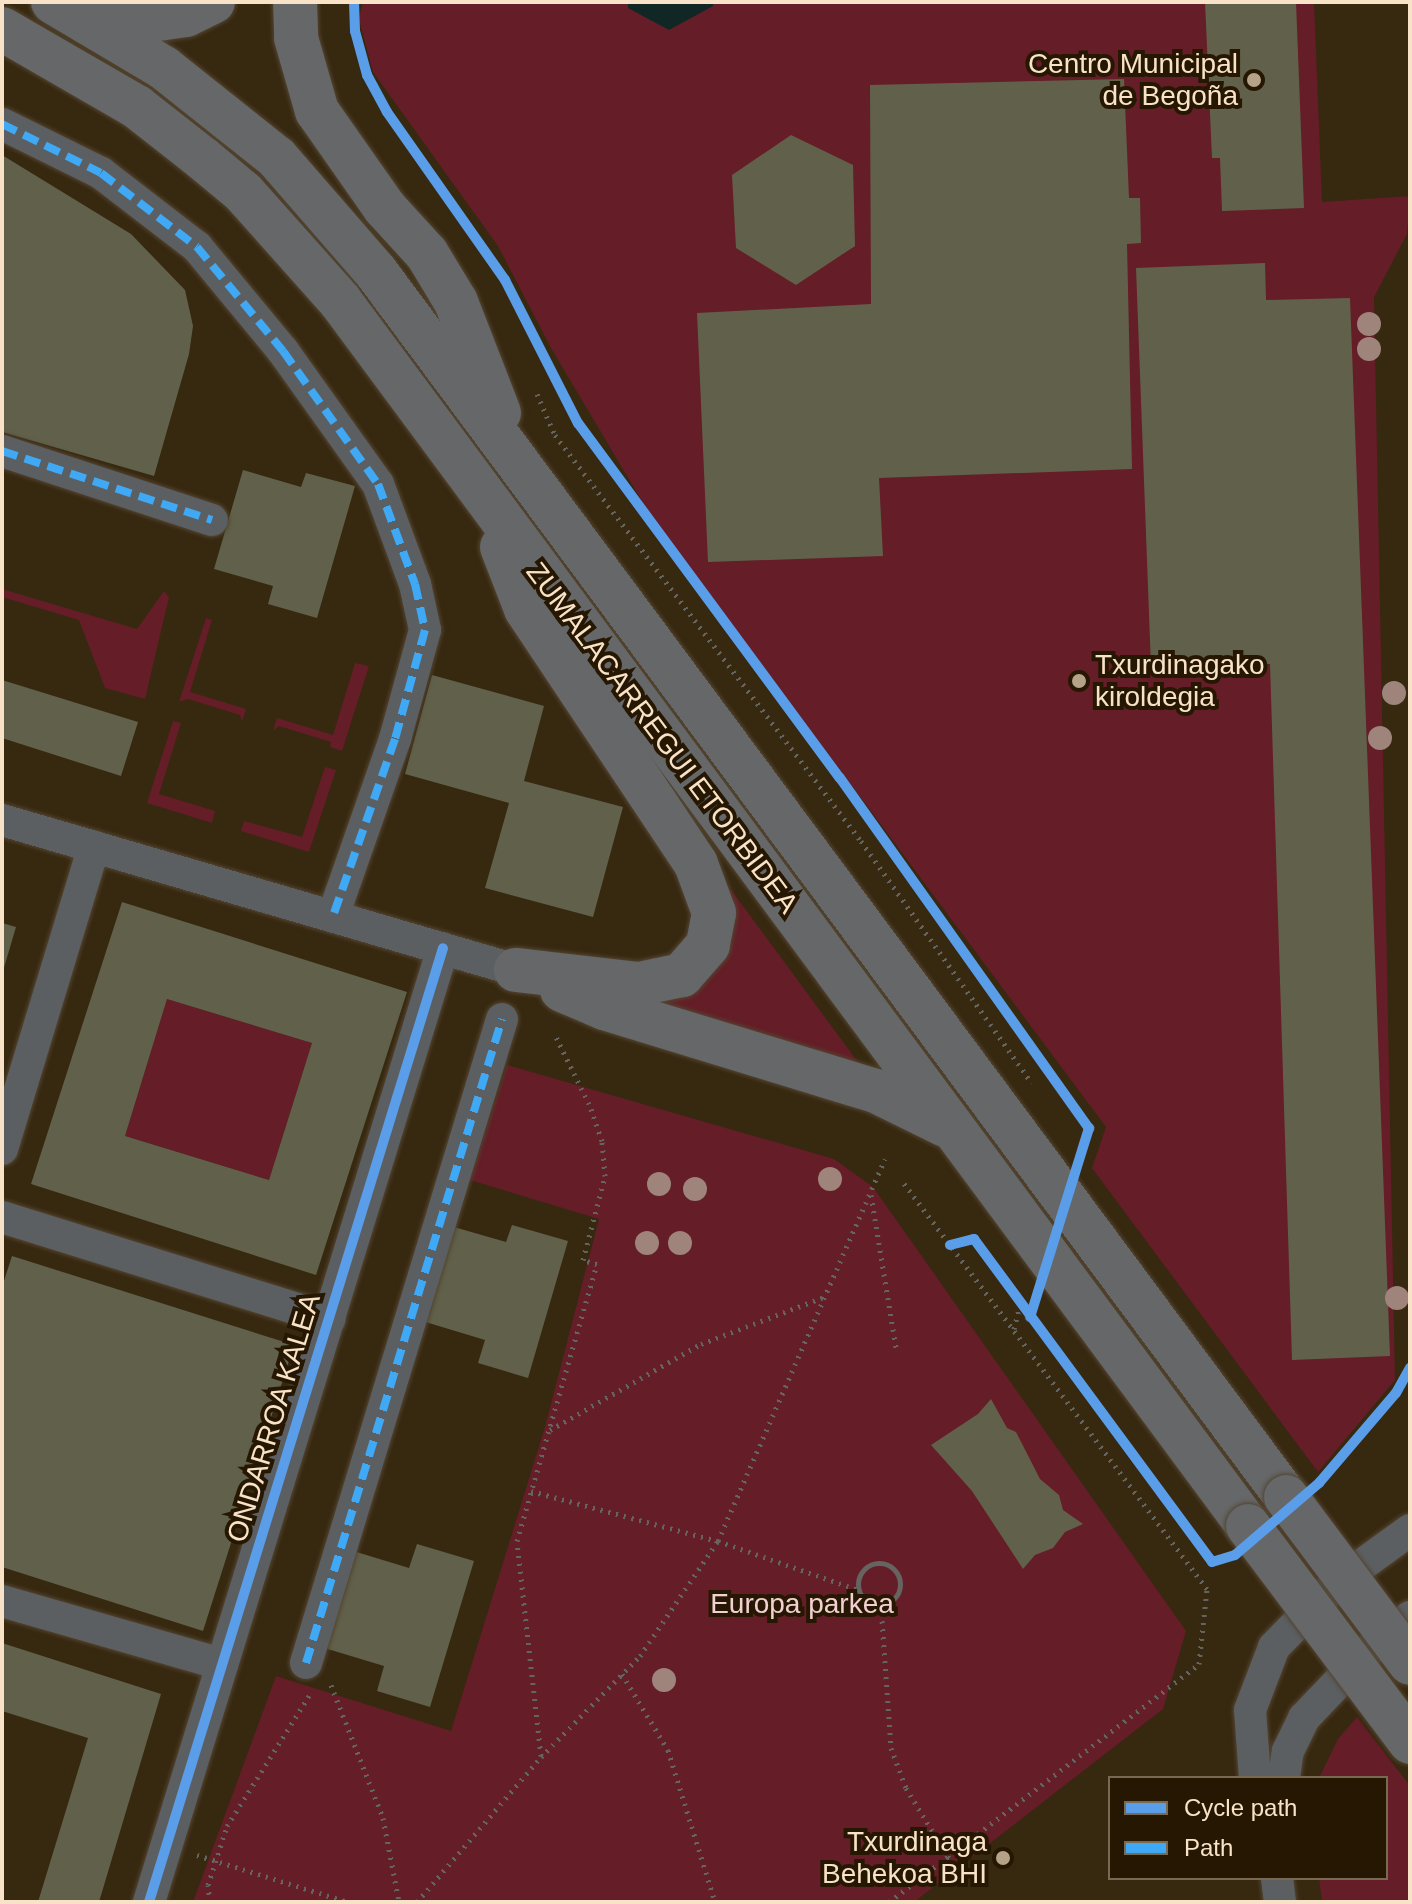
<!DOCTYPE html>
<meta charset="utf-8">
<style>
body{margin:0}
#map{position:relative;width:1412px;height:1904px;overflow:hidden;background:#372810;font-family:Arial,sans-serif}
div>[style]{position:absolute}
.green>*{inset:0;background:#651d27}
.water>*{inset:0;background:#112725}
.building>*{inset:0;background:#61614b}
.path>*{height:5px;margin-top:-2.5px;transform-origin:0;background:repeating-linear-gradient(90deg,#666460 0 2px,transparent 0 8px)}
.path>.ring{margin:-2.5px;padding:0;box-sizing:content-box;background:none;border:5px solid #666460;border-radius:50%}
.roads{filter:drop-shadow(0 0 2px #534531) drop-shadow(0 0 2px #534531)}
.street>*{height:32px;margin:-16px;padding:0 16px;transform-origin:16px;border-radius:16px;background:#5c5f62}
.primary>*{height:44px;margin:-22px;padding:0 22px;transform-origin:22px;border-radius:22px;background:#656768}
.bridges{filter:drop-shadow(0 0 2px #534531) drop-shadow(0 0 2px #534531)}
.primary-bridge>*{height:44px;margin:-22px;padding:0 22px;transform-origin:22px;border-radius:22px;background:#656768}
.quiet>*{height:8px;margin-top:-4px;transform-origin:0;background:repeating-linear-gradient(90deg,#3fa9f5 0 16px,transparent 0 24px)}
.cycleway>*{height:10px;margin:-5px;padding:0 5px;transform-origin:5px;border-radius:5px;background:#5a9eea}
.trees>*{width:24px;height:24px;margin:-12px;border-radius:50%;background:#9e847b}
.dots>*{width:22px;height:22px;translate:-50% -50%;box-sizing:border-box;border:4px solid #261702;border-radius:50%}
span{translate:-50% -50%;white-space:nowrap;text-align:center;line-height:1.15;-webkit-text-stroke:8px #261702;paint-order:stroke}
.poi-label{font-size:28px;color:#f9e3c8}
.right{translate:-100% -50%;text-align:right}
.left{translate:0 -50%;text-align:left}
.street-label{font-size:28px;color:#f9e3c8}
.park-label{font-size:28px;color:#f2d0d2}
.frame{position:absolute;inset:0;border:4px solid #f9e3c8;pointer-events:none}
.legend{position:absolute;left:1108px;top:1776px;width:280px;height:104px;box-sizing:border-box;background:#261702;border:2px solid #7a6951;margin:0;padding:10px 14px;list-style:none;font-size:24px;color:#f9e3c8}
.legend li{display:flex;align-items:center;gap:16px;height:40px}
.legend b{width:40px;border:2px solid #7a6951}
</style>
<div id="map">
<div class="green">
<i style="clip-path:polygon(363px 2px,1314px 2px,1322px 202px,1410px 196px,1407px 234px,1374px 297px,1395px 1380px,1318px 1472px,1092px 1168px,1106px 1127px,649px 513px,551px 348px,498px 246px,373px 72px,359px 19px)"></i>
<i style="clip-path:polygon(2px 589px,137px 629px,164px 591px,169px 597px,145px 699px,105px 688px,79px 620px,2px 597px)"></i>
<i style="clip-path:polygon(206px 618px,212px 620px,190px 692px,246px 709px,242px 722px,240px 715px,188px 699px,179px 702px)"></i>
<i style="clip-path:polygon(355px 663px,369px 666px,342px 751px,330px 747px,331px 742px,279px 726px,273px 731px,277px 718px,333px 735px)"></i>
<i style="clip-path:polygon(173px 721px,181px 723px,159px 794px,215px 811px,212px 823px,147px 803px)"></i>
<i style="clip-path:polygon(325px 767px,336px 770px,309px 852px,241px 831px,244px 821px,302px 837px)"></i>
<i style="clip-path:polygon(718px 872px,866px 1073px,637px 998px,672px 995px)"></i>
<i style="clip-path:polygon(167px 999px,312px 1043px,269px 1180px,125px 1136px)"></i>
<i style="clip-path:polygon(507px 1065px,834px 1159px,873px 1187px,1186px 1631px,1163px 1709px,914px 1902px,193px 1902px,276px 1676px,451px 1731px,545px 1427px,599px 1219px,470px 1180px)"></i>
<i style="clip-path:polygon(1357px 1717px,1410px 1786px,1410px 1902px,1322px 1902px,1319px 1878px,1386px 1878px,1386px 1778px,1319px 1778px,1338px 1739px)"></i>
</div>
<div class="water">
<i style="clip-path:polygon(628px 2px,713px 2px,713px 6px,669px 30px,628px 8px)"></i>
</div>
<div class="building">
<i style="clip-path:polygon(1205px 2px,1296px 2px,1304px 208px,1222px 211px,1220px 158px,1212px 158px)"></i>
<i style="clip-path:polygon(1124px 79px,1129px 198px,1140px 198px,1141px 243px,1127px 244px,1132px 469px,879px 478px,883px 556px,708px 562px,697px 313px,871px 304px,870px 85px)"></i>
<i style="clip-path:polygon(791px 135px,853px 165px,855px 246px,796px 285px,736px 248px,732px 175px)"></i>
<i style="clip-path:polygon(2px 155px,131px 234px,185px 290px,193px 326px,189px 354px,154px 476px,2px 432px)"></i>
<i style="clip-path:polygon(1265px 263px,1266px 300px,1350px 298px,1390px 1356px,1292px 1360px,1270px 664px,1151px 667px,1136px 268px)"></i>
<i style="clip-path:polygon(243px 470px,301px 487px,306px 473px,355px 486px,317px 618px,268px 604px,273px 586px,214px 569px)"></i>
<i style="clip-path:polygon(432px 675px,544px 706px,524px 781px,623px 807px,593px 917px,485px 888px,509px 803px,405px 774px)"></i>
<i style="clip-path:polygon(2px 680px,138px 722px,121px 776px,2px 738px)"></i>
<i style="clip-path:polygon(evenodd,122px 902px,407px 992px,316px 1275px,31px 1184px,122px 902px,167px 999px,312px 1043px,269px 1180px,125px 1136px,167px 999px)"></i>
<i style="clip-path:polygon(2px 923px,16px 927px,3px 971px,2px 971px)"></i>
<i style="clip-path:polygon(447px 1225px,506px 1242px,512px 1225px,568px 1241px,528px 1378px,478px 1363px,485px 1340px,419px 1320px)"></i>
<i style="clip-path:polygon(12px 1256px,294px 1345px,203px 1631px,2px 1567px,2px 1287px)"></i>
<i style="clip-path:polygon(991px 1399px,1007px 1428px,1016px 1432px,1040px 1479px,1059px 1495px,1063px 1510px,1083px 1524px,1065px 1532px,1053px 1548px,1035px 1555px,1023px 1569px,972px 1491px,931px 1445px,978px 1414px)"></i>
<i style="clip-path:polygon(417px 1544px,474px 1561px,430px 1707px,377px 1691px,384px 1666px,321px 1647px,350px 1550px,409px 1568px)"></i>
<i style="clip-path:polygon(2px 1643px,161px 1694px,99px 1902px,38px 1902px,88px 1738px,2px 1711px)"></i>
</div>
<div class="path">
<i style="left:537px;top:394px;width:45px;rotate:66.3deg"></i>
<i style="left:555px;top:435px;width:508px;rotate:52.99deg"></i>
<i style="left:861px;top:841px;width:296px;rotate:54.8deg"></i>
<i style="left:871px;top:1195px;width:155px;rotate:80.7deg"></i>
<i style="left:1014px;top:1329px;width:25px;rotate:-76deg"></i>
<i style="left:550px;top:1430px;width:174px;rotate:-29.7deg"></i>
<i style="left:701px;top:1344px;width:132px;rotate:-20.9deg"></i>
<i style="left:531px;top:1491px;width:194px;rotate:15deg"></i>
<i style="left:718px;top:1541px;width:149px;rotate:19.2deg"></i>
<i class="ring" style="left:858px;top:1563px;width:37px;height:37px"></i>
<i style="left:881px;top:1605px;width:143px;rotate:86deg"></i>
<i style="left:891px;top:1748px;width:43px;rotate:69.4deg"></i>
<i style="left:906px;top:1788px;width:82px;rotate:58.4deg"></i>
<i style="left:622px;top:1674px;width:89px;rotate:58.8deg"></i>
<i style="left:668px;top:1750px;width:159px;rotate:72.8deg"></i>
<i style="left:331px;top:1685px;width:143px;rotate:68.6deg"></i>
<i style="left:383px;top:1818px;width:86px;rotate:79.2deg"></i>
<i style="left:541px;top:1756px;width:216px;rotate:-96.4deg"></i>
<i style="left:517px;top:1541px;width:288px;rotate:-73.9deg"></i>
<i style="left:597px;top:1264px;width:15px;rotate:-164deg"></i>
<i style="left:583px;top:1260px;width:87px;rotate:-75.3deg"></i>
<i style="left:605px;top:1176px;width:35px;rotate:-95deg"></i>
<i style="left:602px;top:1141px;width:39px;rotate:-109deg"></i>
<i style="left:589px;top:1104px;width:75px;rotate:-116.2deg"></i>
<i style="left:197px;top:1855px;width:158px;rotate:17.3deg"></i>
<i style="left:210px;top:1902px;width:17px;rotate:-97deg"></i>
<i style="left:208px;top:1885px;width:62px;rotate:-72.1deg"></i>
<i style="left:227px;top:1826px;width:156px;rotate:-57.8deg"></i>
<i style="left:417px;top:1902px;width:191px;rotate:-49.5deg"></i>
<i style="left:541px;top:1757px;width:141px;rotate:-45.6deg"></i>
<i style="left:640px;top:1656px;width:139px;rotate:-55.9deg"></i>
<i style="left:718px;top:1541px;width:417px;rotate:-66.4deg"></i>
<i style="left:889px;top:1902px;width:391px;rotate:-37.5deg"></i>
<i style="left:1199px;top:1664px;width:75px;rotate:-83.9deg"></i>
<i style="left:1207px;top:1589px;width:508px;rotate:-126.76deg"></i>
</div>
<div class="roads">
<div class="street">
<i style="left:2px;top:124px;width:110px;rotate:26.3deg"></i>
<i style="left:101px;top:173px;width:121px;rotate:37.6deg"></i>
<i style="left:197px;top:247px;width:135px;rotate:50.4deg"></i>
<i style="left:283px;top:351px;width:163px;rotate:54.5deg"></i>
<i style="left:378px;top:484px;width:107px;rotate:69.7deg"></i>
<i style="left:415px;top:584px;width:47px;rotate:77.7deg"></i>
<i style="left:425px;top:630px;width:113px;rotate:105.4deg"></i>
<i style="left:395px;top:739px;width:188px;rotate:109.3deg"></i>
<i style="left:2px;top:451px;width:221px;rotate:18.2deg"></i>
<i style="left:2px;top:820px;width:535px;rotate:16.27deg"></i>
<i style="left:2px;top:1149px;width:316px;rotate:-73.1deg"></i>
<i style="left:2px;top:1217px;width:343px;rotate:17.3deg"></i>
<i style="left:2px;top:1601px;width:229px;rotate:16deg"></i>
<i style="left:306px;top:1663px;width:673px;rotate:-73.07deg"></i>
<i style="left:1255px;top:1778px;width:68px;rotate:-94.2deg"></i>
<i style="left:1250px;top:1710px;width:67px;rotate:-69.1deg"></i>
<i style="left:1274px;top:1647px;width:90px;rotate:-45.5deg"></i>
<i style="left:1337px;top:1583px;width:90px;rotate:-36deg"></i>
<i style="left:1284px;top:1778px;width:27px;rotate:-82deg"></i>
<i style="left:1288px;top:1751px;width:37px;rotate:-64deg"></i>
<i style="left:1304px;top:1718px;width:94px;rotate:-46.3deg"></i>
<i style="left:1369px;top:1650px;width:53px;rotate:-38.8deg"></i>
<i style="left:1277px;top:1878px;width:24px;rotate:83deg"></i>
<i style="left:149px;top:1902px;width:998px;rotate:-72.87deg"></i>
</div>
<div class="primary">
<i style="left:53px;top:2px;width:129px;rotate:30.7deg"></i>
<i style="left:164px;top:68px;width:144px;rotate:38.5deg"></i>
<i style="left:277px;top:158px;width:151px;rotate:49deg"></i>
<i style="left:376px;top:272px;width:1526px;rotate:53.39deg"></i>
<i style="left:295px;top:2px;width:36px;rotate:88deg"></i>
<i style="left:296px;top:38px;width:76px;rotate:74deg"></i>
<i style="left:317px;top:111px;width:118px;rotate:55deg"></i>
<i style="left:385px;top:208px;width:62px;rotate:47.6deg"></i>
<i style="left:427px;top:254px;width:56px;rotate:58.9deg"></i>
<i style="left:456px;top:302px;width:119px;rotate:68.8deg"></i>
<i style="left:88px;top:15px;width:57px;rotate:6deg"></i>
<i style="left:145px;top:21px;width:41px;rotate:-8.3deg"></i>
<i style="left:186px;top:15px;width:30px;rotate:-26deg"></i>
<i style="left:2px;top:29px;width:156px;rotate:30deg"></i>
<i style="left:137px;top:107px;width:83px;rotate:38.1deg"></i>
<i style="left:202px;top:158px;width:53px;rotate:39.7deg"></i>
<i style="left:243px;top:192px;width:146px;rotate:48.3deg"></i>
<i style="left:340px;top:301px;width:1525px;rotate:53.45deg"></i>
<i style="left:502px;top:547px;width:66px;rotate:68.8deg"></i>
<i style="left:526px;top:609px;width:306px;rotate:56.3deg"></i>
<i style="left:696px;top:864px;width:52px;rotate:69.8deg"></i>
<i style="left:714px;top:913px;width:33px;rotate:101deg"></i>
<i style="left:708px;top:945px;width:40px;rotate:131deg"></i>
<i style="left:682px;top:975px;width:44px;rotate:168.2deg"></i>
<i style="left:639px;top:984px;width:124px;rotate:-173.5deg"></i>
<i style="left:562px;top:990px;width:46px;rotate:23.2deg"></i>
<i style="left:604px;top:1008px;width:284px;rotate:17deg"></i>
<i style="left:876px;top:1091px;width:77px;rotate:26.2deg"></i>
</div>
</div>
<div class="bridges">
<div class="primary-bridge">
<i style="left:1286px;top:1497px;width:207px;rotate:53.2deg"></i>
<i style="left:1248px;top:1526px;width:270px;rotate:53.1deg"></i>
</div>
</div>
<div class="quiet">
<i style="left:2px;top:124px;width:110px;rotate:26.3deg"></i>
<i style="left:101px;top:173px;width:121px;rotate:37.6deg"></i>
<i style="left:197px;top:247px;width:135px;rotate:50.4deg"></i>
<i style="left:283px;top:351px;width:163px;rotate:54.5deg"></i>
<i style="left:378px;top:484px;width:107px;rotate:69.7deg"></i>
<i style="left:415px;top:584px;width:47px;rotate:77.7deg"></i>
<i style="left:425px;top:630px;width:113px;rotate:105.4deg"></i>
<i style="left:395px;top:739px;width:188px;rotate:109.3deg"></i>
<i style="left:2px;top:451px;width:221px;rotate:18.2deg"></i>
<i style="left:306px;top:1663px;width:673px;rotate:-73.07deg"></i>
</div>
<div class="cycleway">
<i style="left:354px;top:2px;width:29px;rotate:88deg"></i>
<i style="left:355px;top:31px;width:46px;rotate:74.7deg"></i>
<i style="left:367px;top:75px;width:42px;rotate:61.6deg"></i>
<i style="left:387px;top:112px;width:205px;rotate:54.9deg"></i>
<i style="left:505px;top:280px;width:161px;rotate:63deg"></i>
<i style="left:578px;top:423px;width:441px;rotate:53.6deg"></i>
<i style="left:840px;top:778px;width:430px;rotate:54.6deg"></i>
<i style="left:1089px;top:1128px;width:198px;rotate:107.3deg"></i>
<i style="left:950px;top:1245px;width:25px;rotate:-14deg"></i>
<i style="left:974px;top:1239px;width:401px;rotate:53.6deg"></i>
<i style="left:1212px;top:1562px;width:24px;rotate:-17deg"></i>
<i style="left:1235px;top:1555px;width:111px;rotate:-40.6deg"></i>
<i style="left:1319px;top:1483px;width:118px;rotate:-49.5deg"></i>
<i style="left:1396px;top:1393px;width:29px;rotate:-61deg"></i>
<i style="left:149px;top:1902px;width:998px;rotate:-72.87deg"></i>
</div>
<div class="trees">
<i style="left:1369px;top:324px"></i>
<i style="left:1369px;top:349px"></i>
<i style="left:1394px;top:693px"></i>
<i style="left:1380px;top:738px"></i>
<i style="left:830px;top:1179px"></i>
<i style="left:659px;top:1184px"></i>
<i style="left:695px;top:1189px"></i>
<i style="left:647px;top:1243px"></i>
<i style="left:680px;top:1243px"></i>
<i style="left:1397px;top:1298px"></i>
<i style="left:664px;top:1680px"></i>
</div>
<div class="dots">
<i style="left:1254px;top:80px;background:#b5a288"></i>
<i style="left:1079px;top:681px;background:#b5a288"></i>
<i style="left:1003px;top:1858px;background:#b5a288"></i>
</div>
<div class="poi-label">
<span class="right" style="left:1238px;top:80px">Centro Municipal<br>de Begoña</span>
<span class="left" style="left:1095px;top:681px">Txurdinagako<br>kiroldegia</span>
<span class="right" style="left:987px;top:1858px">Txurdinaga<br>Behekoa BHI</span>
</div>
<div class="street-label">
<span style="left:662px;top:738px;rotate:53deg">ZUMALACARREGUI ETORBIDEA</span>
<span style="left:274px;top:1418px;rotate:-73deg">ONDARROA KALEA</span>
</div>
<div class="park-label">
<span style="left:802px;top:1604px">Europa parkea</span>
</div>
<div class="frame"></div>
<ul class="legend">
<li><b style="height:10px;background:#5a9eea"></b>Cycle path</li>
<li><b style="height:10px;background:#3fa9f5"></b>Path</li>
</ul>
</div>
